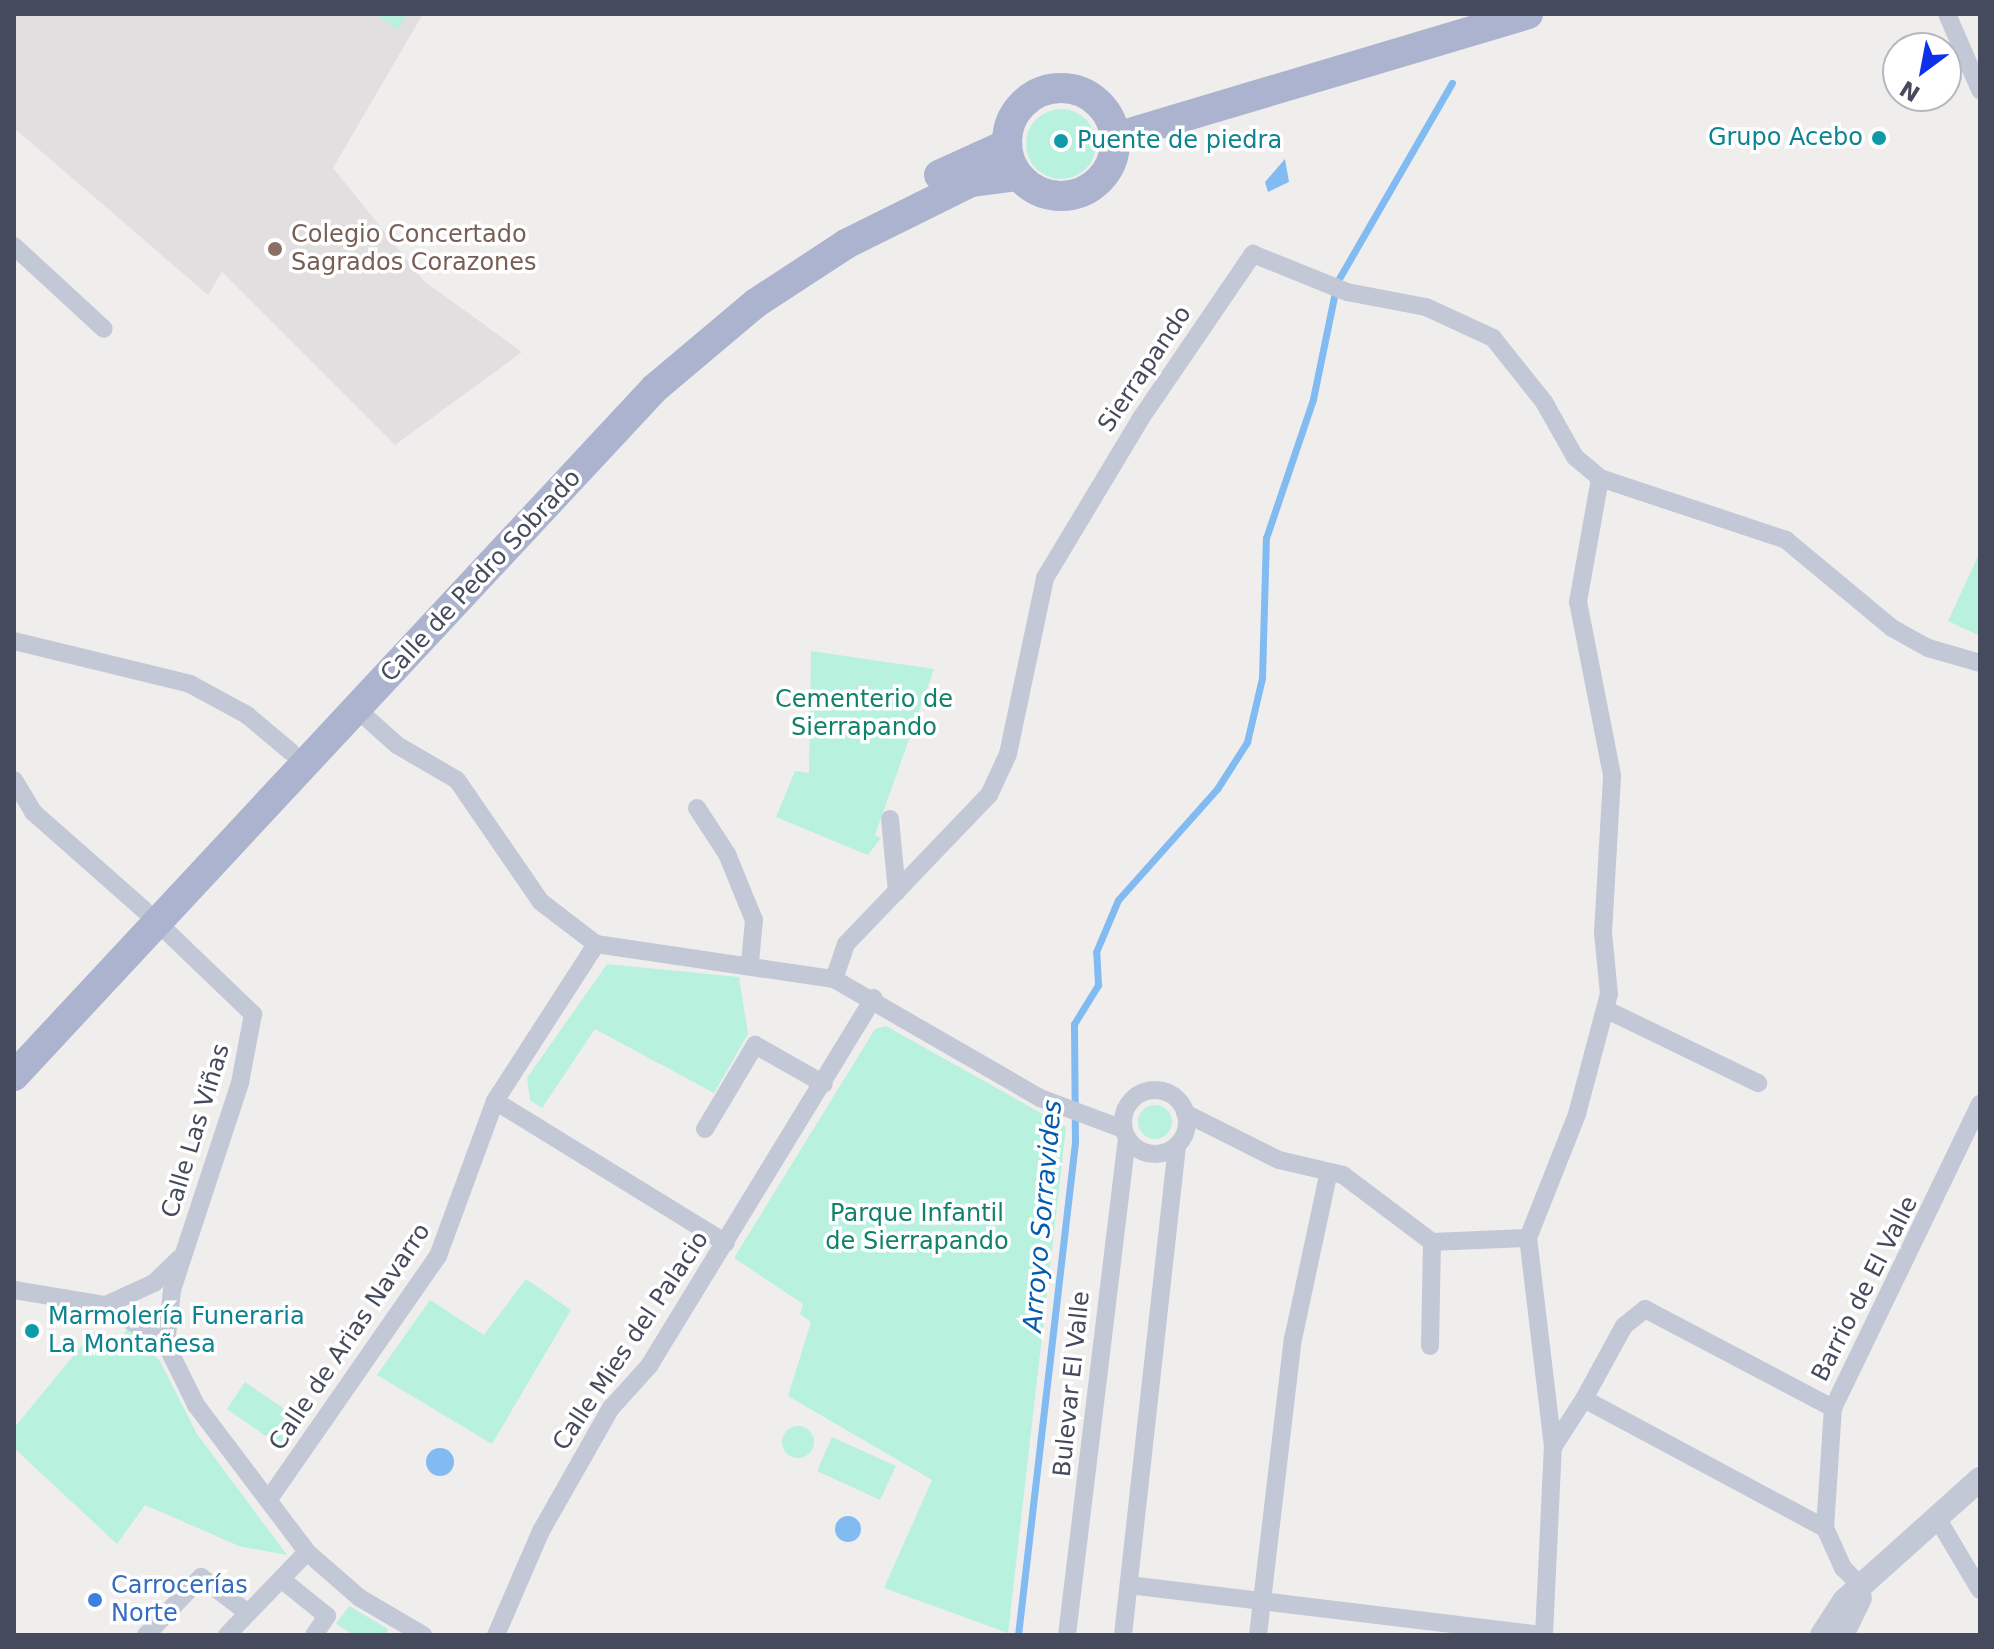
<!DOCTYPE html>
<meta charset="utf-8">
<style>
body{margin:0}
#map{position:relative;width:1994px;height:1649px;overflow:hidden;background:#f0eeed;font-family:"DejaVu Sans",sans-serif}
div>[style]{position:absolute}
.education>*{inset:0;background:#e1dfdf}
.green>*{inset:0;background:#b8f1de}
.round{border-radius:50%}
.water>*{inset:0;background:#82bbf1}
.stream>*{height:7px;margin:-3.5px;padding:0 3.5px;transform-origin:3.5px;border-radius:3.5px;background:#82bbf1}
.minor>*{height:18px;margin:-9px;padding:0 9px;transform-origin:9px;border-radius:9px;background:#c3c8d6}
.minor>.ring{margin:-9px;padding:0;box-sizing:content-box;background:none;border:18px solid #c3c8d6;border-radius:50%}
.tertiary>*{height:24px;margin:-12px;padding:0 12px;transform-origin:12px;border-radius:12px;background:#c3c8d6}
.primary>*{height:30px;margin:-15px;padding:0 15px;transform-origin:15px;border-radius:15px;background:#abb3cf}
.primary>.ring{margin:-15px;padding:0;box-sizing:content-box;background:none;border:30px solid #abb3cf;border-radius:50%}
.dots>*{width:22px;height:22px;translate:-50% -50%;box-sizing:border-box;border:4px solid #fff;border-radius:50%}
span{translate:-50% -50%;white-space:nowrap;text-align:center;line-height:1.15;-webkit-text-stroke:7px #fff;paint-order:stroke}
.culture-label{font-size:24px;color:#0d838f}
.right{translate:-100% -50%;text-align:right}
.left{translate:0 -50%;text-align:left}
.education-label{font-size:24px;color:#785e54}
.street-label{font-size:24px;color:#454a5c}
.park-label{font-size:24px;color:#118269}
.shop-label{font-size:24px;color:#366cbe}
.water-label{font-size:26px;color:#035bb0;font-style:italic}
.frame{position:absolute;inset:0;border:16px solid #454a5c;pointer-events:none}
.north{position:absolute;left:1882px;top:32px;width:80px;height:80px;box-sizing:border-box;background:#fff;border:2px solid #b5b7be;border-radius:50%;rotate:212deg;font-size:22px;font-weight:700;line-height:32px;text-align:center;color:#454a5c}
.north::after{content:'';display:block;margin:auto;width:28px;height:36px;background:#0d30ea;clip-path:polygon(50% 0,100% 100%,50% 72%,0 100%)}
</style>
<div id="map">
<div class="education">
<i style="clip-path:polygon(14px 14px,423px 14px,333px 168px,425px 282px,522px 352px,395px 445px,222px 272px,208px 295px,14px 128px)"></i>
</div>
<div class="green">
<i style="clip-path:polygon(375px 14px,407px 14px,397px 29px)"></i>
<i class="round" style="left:1026px;top:109px;width:70px;height:70px"></i>
<i style="clip-path:polygon(1980px 552px,1980px 636px,1948px 621px)"></i>
<i style="clip-path:polygon(811px 651px,934px 669px,875px 835px,881px 838px,868px 855px,776px 817px,795px 771px,809px 773px)"></i>
<i style="clip-path:polygon(607px 964px,739px 977px,748px 1034px,714px 1093px,595px 1029px,542px 1108px,530px 1100px,527px 1078px)"></i>
<i style="clip-path:polygon(886px 1026px,1066px 1127px,1008px 1633px,884px 1588px,932px 1480px,788px 1396px,811px 1322px,800px 1314px,803px 1304px,734px 1258px,875px 1029px)"></i>
<i class="round" style="left:1138px;top:1105px;width:34px;height:34px"></i>
<i style="clip-path:polygon(526px 1279px,571px 1310px,492px 1444px,377px 1375px,430px 1300px,484px 1335px)"></i>
<i style="clip-path:polygon(130px 1323px,161px 1363px,197px 1434px,287px 1555px,239px 1546px,145px 1505px,117px 1544px,14px 1448px,14px 1428px,93px 1332px,118px 1344px)"></i>
<i style="clip-path:polygon(245px 1382px,302px 1421px,283px 1448px,227px 1409px)"></i>
<i class="round" style="left:782px;top:1426px;width:32px;height:32px"></i>
<i style="clip-path:polygon(832px 1437px,896px 1466px,880px 1500px,817px 1471px)"></i>
<i style="clip-path:polygon(349px 1606px,388px 1629px,385px 1635px,354px 1635px,336px 1624px)"></i>
</div>
<div class="water">
<i style="clip-path:polygon(1285px 159px,1289px 182px,1268px 192px,1265px 182px)"></i>
<i class="round" style="left:426px;top:1448px;width:28px;height:28px"></i>
<i class="round" style="left:835px;top:1516px;width:26px;height:26px"></i>
</div>
<div class="stream">
<i style="left:1018px;top:1635px;width:497px;rotate:-83.4deg"></i>
<i style="left:1075px;top:1141px;width:117px;rotate:-90.5deg"></i>
<i style="left:1074px;top:1024px;width:46px;rotate:-58.4deg"></i>
<i style="left:1098px;top:985px;width:33px;rotate:-93deg"></i>
<i style="left:1096px;top:952px;width:56px;rotate:-67.1deg"></i>
<i style="left:1118px;top:900px;width:149px;rotate:-48.3deg"></i>
<i style="left:1217px;top:789px;width:56px;rotate:-57.4deg"></i>
<i style="left:1247px;top:742px;width:66px;rotate:-76.8deg"></i>
<i style="left:1262px;top:678px;width:140px;rotate:-88.4deg"></i>
<i style="left:1266px;top:538px;width:147px;rotate:-71.3deg"></i>
<i style="left:1313px;top:399px;width:119px;rotate:-78.4deg"></i>
<i style="left:1337px;top:282px;width:230px;rotate:-60deg"></i>
</div>
<div class="minor">
<i style="left:1947px;top:14px;width:83px;rotate:66.5deg"></i>
<i style="left:14px;top:246px;width:122px;rotate:42.7deg"></i>
<i style="left:14px;top:641px;width:181px;rotate:13.7deg"></i>
<i style="left:190px;top:684px;width:65px;rotate:28.5deg"></i>
<i style="left:247px;top:715px;width:57px;rotate:40.1deg"></i>
<i style="left:358px;top:710px;width:52px;rotate:41.9deg"></i>
<i style="left:397px;top:745px;width:69px;rotate:30.3deg"></i>
<i style="left:457px;top:780px;width:148px;rotate:55.5deg"></i>
<i style="left:541px;top:902px;width:69px;rotate:37.4deg"></i>
<i style="left:596px;top:944px;width:241px;rotate:8.4deg"></i>
<i style="left:834px;top:979px;width:238px;rotate:30deg"></i>
<i style="left:1040px;top:1098px;width:89px;rotate:20.5deg"></i>
<i style="left:14px;top:780px;width:37px;rotate:59deg"></i>
<i style="left:33px;top:812px;width:148px;rotate:41.4deg"></i>
<i style="left:697px;top:808px;width:55px;rotate:56.9deg"></i>
<i style="left:727px;top:854px;width:71px;rotate:67.8deg"></i>
<i style="left:754px;top:920px;width:42px;rotate:95.4deg"></i>
<i style="left:890px;top:819px;width:73px;rotate:84.5deg"></i>
<i style="left:158px;top:923px;width:132px;rotate:43.8deg"></i>
<i style="left:253px;top:1014px;width:70px;rotate:100.7deg"></i>
<i style="left:240px;top:1083px;width:218px;rotate:108.2deg"></i>
<i style="left:172px;top:1290px;width:54px;rotate:96.3deg"></i>
<i style="left:834px;top:979px;width:37px;rotate:-71deg"></i>
<i style="left:846px;top:944px;width:207px;rotate:-46.2deg"></i>
<i style="left:989px;top:795px;width:45px;rotate:-65.1deg"></i>
<i style="left:1008px;top:754px;width:180px;rotate:-78.1deg"></i>
<i style="left:1045px;top:578px;width:187px;rotate:-59deg"></i>
<i style="left:1141px;top:418px;width:199px;rotate:-55.7deg"></i>
<i style="left:1253px;top:254px;width:101px;rotate:22deg"></i>
<i style="left:1347px;top:292px;width:80px;rotate:10.8deg"></i>
<i style="left:1426px;top:307px;width:74px;rotate:24.8deg"></i>
<i style="left:1493px;top:338px;width:82px;rotate:51.4deg"></i>
<i style="left:1544px;top:402px;width:63px;rotate:60.6deg"></i>
<i style="left:1575px;top:457px;width:33px;rotate:40deg"></i>
<i style="left:1600px;top:478px;width:196px;rotate:18.4deg"></i>
<i style="left:1786px;top:540px;width:138px;rotate:39.7deg"></i>
<i style="left:1892px;top:628px;width:41px;rotate:29.1deg"></i>
<i style="left:1928px;top:648px;width:54px;rotate:16.1deg"></i>
<i style="left:1607px;top:1010px;width:168px;rotate:25.8deg"></i>
<i class="ring" style="left:1123px;top:1090px;width:46px;height:46px"></i>
<i style="left:495px;top:1101px;width:271px;rotate:31.6deg"></i>
<i style="left:1185px;top:1113px;width:105px;rotate:26.6deg"></i>
<i style="left:1279px;top:1160px;width:66px;rotate:13.2deg"></i>
<i style="left:1343px;top:1175px;width:111px;rotate:37deg"></i>
<i style="left:1432px;top:1242px;width:96px;rotate:-2.4deg"></i>
<i style="left:705px;top:1129px;width:98px;rotate:-59.2deg"></i>
<i style="left:755px;top:1045px;width:79px;rotate:29.5deg"></i>
<i style="left:14px;top:1290px;width:93px;rotate:9.3deg"></i>
<i style="left:106px;top:1305px;width:72px;rotate:33deg"></i>
<i style="left:166px;top:1344px;width:68px;rotate:63.8deg"></i>
<i style="left:196px;top:1405px;width:184px;rotate:52.9deg"></i>
<i style="left:307px;top:1552px;width:70px;rotate:41deg"></i>
<i style="left:360px;top:1598px;width:73px;rotate:30.4deg"></i>
<i style="left:106px;top:1305px;width:53px;rotate:-24.6deg"></i>
<i style="left:154px;top:1283px;width:36px;rotate:-44deg"></i>
<i style="left:1430px;top:1346px;width:104px;rotate:-88.9deg"></i>
<i style="left:1584px;top:1399px;width:83px;rotate:-61.3deg"></i>
<i style="left:1624px;top:1326px;width:27px;rotate:-39deg"></i>
<i style="left:1645px;top:1309px;width:212px;rotate:27.8deg"></i>
<i style="left:1553px;top:1447px;width:57px;rotate:-57.1deg"></i>
<i style="left:1584px;top:1399px;width:273px;rotate:28.2deg"></i>
<i style="left:269px;top:1499px;width:296px;rotate:-55.2deg"></i>
<i style="left:438px;top:1256px;width:165px;rotate:-69.8deg"></i>
<i style="left:495px;top:1101px;width:187px;rotate:-57.2deg"></i>
<i style="left:1936px;top:1516px;width:86px;rotate:59.3deg"></i>
<i style="left:281px;top:1579px;width:59px;rotate:38.8deg"></i>
<i style="left:327px;top:1616px;width:23px;rotate:124deg"></i>
<i style="left:1129px;top:1585px;width:418px;rotate:6.9deg"></i>
<i style="left:1863px;top:1588px;width:28px;rotate:-135deg"></i>
<i style="left:1843px;top:1568px;width:44px;rotate:-114.2deg"></i>
<i style="left:1825px;top:1528px;width:120px;rotate:-86.2deg"></i>
<i style="left:1833px;top:1408px;width:338px;rotate:-64.2deg"></i>
<i style="left:146px;top:1635px;width:80px;rotate:-46.5deg"></i>
<i style="left:201px;top:1577px;width:59px;rotate:37.5deg"></i>
<i style="left:227px;top:1635px;width:115px;rotate:-46.1deg"></i>
<i style="left:496px;top:1635px;width:113px;rotate:-66.6deg"></i>
<i style="left:541px;top:1531px;width:142px;rotate:-60.4deg"></i>
<i style="left:611px;top:1408px;width:57px;rotate:-47.9deg"></i>
<i style="left:649px;top:1366px;width:431px;rotate:-58.6deg"></i>
<i style="left:1067px;top:1635px;width:501px;rotate:-83.12deg"></i>
<i style="left:1123px;top:1635px;width:493px;rotate:-83.7deg"></i>
<i style="left:1258px;top:1635px;width:298px;rotate:-83.3deg"></i>
<i style="left:1293px;top:1339px;width:167px;rotate:-77.9deg"></i>
<i style="left:1544px;top:1635px;width:188px;rotate:-87.3deg"></i>
<i style="left:1553px;top:1447px;width:210px;rotate:-96.8deg"></i>
<i style="left:1528px;top:1238px;width:133px;rotate:-68.4deg"></i>
<i style="left:1577px;top:1114px;width:124px;rotate:-75.1deg"></i>
<i style="left:1609px;top:994px;width:61px;rotate:-95.6deg"></i>
<i style="left:1603px;top:933px;width:158px;rotate:-86.7deg"></i>
<i style="left:1612px;top:775px;width:176px;rotate:-101.1deg"></i>
<i style="left:1578px;top:602px;width:126px;rotate:-79.9deg"></i>
</div>
<div class="tertiary">
<i style="left:1822px;top:1635px;width:40px;rotate:-57.1deg"></i>
<i style="left:1844px;top:1601px;width:183px;rotate:-41.9deg"></i>
<i style="left:1842px;top:1635px;width:41px;rotate:-64.1deg"></i>
</div>
<div class="primary">
<i class="ring" style="left:1007px;top:88px;width:78px;height:78px"></i>
<i style="left:1116px;top:137px;width:430px;rotate:-16.6deg"></i>
<i style="left:939px;top:175px;width:75px;rotate:-24.5deg"></i>
<i style="left:14px;top:1076px;width:940px;rotate:-47.03deg"></i>
<i style="left:655px;top:388px;width:132px;rotate:-40.1deg"></i>
<i style="left:756px;top:303px;width:108px;rotate:-33.2deg"></i>
<i style="left:846px;top:244px;width:140px;rotate:-26.4deg"></i>
<i style="left:971px;top:182px;width:47px;rotate:-7.3deg"></i>
</div>
<div class="dots">
<i style="left:1879px;top:138px;background:#0f9aa8"></i>
<i style="left:1061px;top:141px;background:#0f9aa8"></i>
<i style="left:275px;top:249px;background:#8d6e63"></i>
<i style="left:32px;top:1331px;background:#0f9aa8"></i>
<i style="left:95px;top:1600px;background:#3f7fe0"></i>
</div>
<div class="culture-label">
<span class="right" style="left:1863px;top:138px">Grupo Acebo</span>
<span class="left" style="left:1077px;top:141px">Puente de piedra</span>
<span class="left" style="left:48px;top:1331px">Marmolería Funeraria<br>La Montañesa</span>
</div>
<div class="education-label">
<span class="left" style="left:291px;top:249px">Colegio Concertado<br>Sagrados Corazones</span>
</div>
<div class="street-label">
<span style="left:1145px;top:369px;rotate:-56deg">Sierrapando</span>
<span style="left:481px;top:576px;rotate:-47deg">Calle de Pedro Sobrado</span>
<span style="left:196px;top:1131px;rotate:-73deg">Calle Las Viñas</span>
<span style="left:1865px;top:1289px;rotate:-63deg">Barrio de El Valle</span>
<span style="left:350px;top:1337px;rotate:-56deg">Calle de Arias Navarro</span>
<span style="left:631px;top:1341px;rotate:-56deg">Calle Mies del Palacio</span>
<span style="left:1072px;top:1384px;rotate:-84deg">Bulevar El Valle</span>
</div>
<div class="park-label">
<span style="left:864px;top:714px">Cementerio de<br>Sierrapando</span>
<span style="left:917px;top:1228px">Parque Infantil<br>de Sierrapando</span>
</div>
<div class="shop-label">
<span class="left" style="left:111px;top:1600px">Carrocerías<br>Norte</span>
</div>
<div class="water-label">
<span style="left:1043px;top:1216px;rotate:-85deg">Arroyo Sorravides</span>
</div>
<div class="frame"></div>
<div class="north">N</div>
</div>
